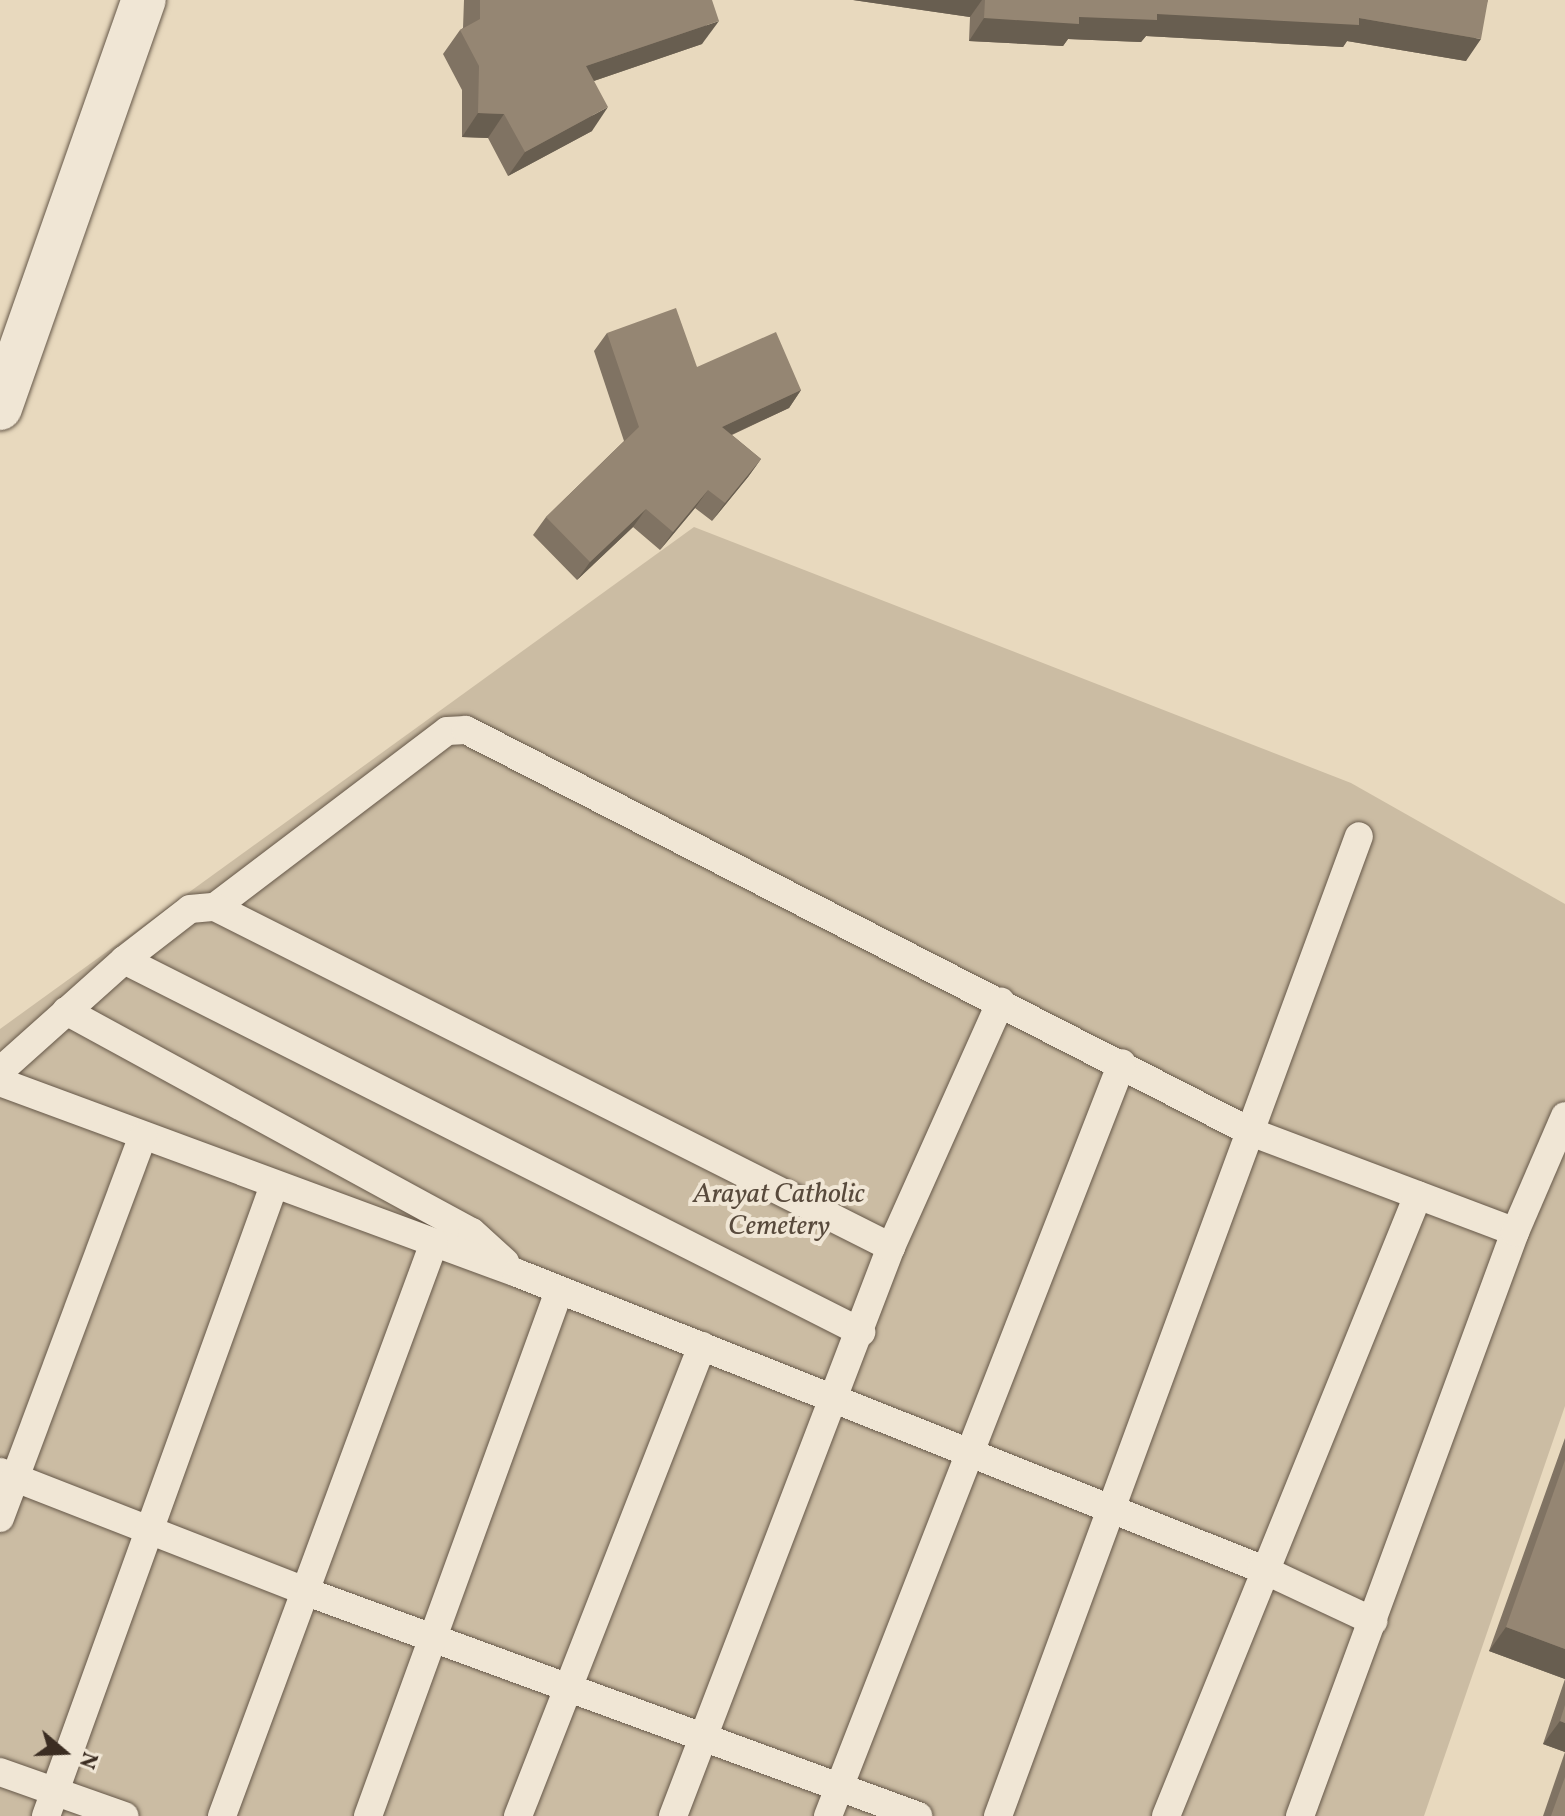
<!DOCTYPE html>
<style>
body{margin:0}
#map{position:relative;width:1565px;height:1816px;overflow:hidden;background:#e8d9be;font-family:Vollkorn,serif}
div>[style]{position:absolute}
.green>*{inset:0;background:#cbbca3}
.roads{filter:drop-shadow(0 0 2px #665849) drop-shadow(0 0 2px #665849)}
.service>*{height:28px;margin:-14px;padding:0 14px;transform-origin:14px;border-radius:14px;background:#f0e6d5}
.minor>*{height:44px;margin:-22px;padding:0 22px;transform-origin:22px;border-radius:22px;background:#f0e6d5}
.wall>*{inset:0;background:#807363}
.shaded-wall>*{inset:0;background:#685e50}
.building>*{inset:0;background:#958673}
span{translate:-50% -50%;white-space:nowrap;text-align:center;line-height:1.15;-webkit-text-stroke:8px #f0e6d5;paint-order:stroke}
.park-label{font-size:28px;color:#584a3c;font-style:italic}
.north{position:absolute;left:24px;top:1712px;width:80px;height:80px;-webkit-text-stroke:6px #f0e6d5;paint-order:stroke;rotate:109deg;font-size:22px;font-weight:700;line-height:32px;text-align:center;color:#3b2d22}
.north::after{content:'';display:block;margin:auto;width:28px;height:36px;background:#3b2d22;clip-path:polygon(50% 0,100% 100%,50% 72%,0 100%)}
</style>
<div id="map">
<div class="green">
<i style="clip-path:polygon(694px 527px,1351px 783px,1565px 904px,1565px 1406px,1424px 1816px,0 1816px,0 1029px)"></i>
</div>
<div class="roads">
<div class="service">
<i style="left:215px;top:907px;width:291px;rotate:-37.2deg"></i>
<i style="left:447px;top:731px;width:19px;rotate:-3deg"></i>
<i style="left:466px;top:730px;width:882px;rotate:27.12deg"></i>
<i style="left:1251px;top:1132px;width:282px;rotate:20.7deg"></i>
<i style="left:124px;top:960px;width:826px;rotate:26.78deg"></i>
<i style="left:66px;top:1011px;width:462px;rotate:28.6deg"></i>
<i style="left:472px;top:1232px;width:45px;rotate:42.3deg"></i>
<i style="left:0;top:1071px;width:166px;rotate:-41.8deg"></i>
<i style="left:124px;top:960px;width:83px;rotate:-37.7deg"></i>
<i style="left:190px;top:909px;width:25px;rotate:-5deg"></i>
<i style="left:215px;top:907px;width:757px;rotate:26.7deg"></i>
<i style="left:0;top:1082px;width:551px;rotate:20.28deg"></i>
<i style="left:517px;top:1273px;width:802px;rotate:21.67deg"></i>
<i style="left:1262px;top:1569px;width:123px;rotate:25.1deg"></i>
<i style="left:0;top:1472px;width:330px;rotate:21.3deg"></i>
<i style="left:307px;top:1592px;width:651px;rotate:20.13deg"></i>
<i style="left:0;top:1518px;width:408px;rotate:-69.5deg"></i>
<i style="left:0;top:1772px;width:132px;rotate:19.5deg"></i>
<i style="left:46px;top:1816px;width:671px;rotate:-70.13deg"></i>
<i style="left:222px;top:1816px;width:611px;rotate:-69.7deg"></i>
<i style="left:368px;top:1816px;width:559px;rotate:-70.01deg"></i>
<i style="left:518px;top:1816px;width:505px;rotate:-68.62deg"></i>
<i style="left:673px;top:1816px;width:609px;rotate:-69.04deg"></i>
<i style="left:891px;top:1247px;width:269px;rotate:-65.9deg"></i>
<i style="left:828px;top:1816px;width:808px;rotate:-68.67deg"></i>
<i style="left:998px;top:1816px;width:1044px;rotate:-69.78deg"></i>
<i style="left:1166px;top:1816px;width:670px;rotate:-67.91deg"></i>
<i style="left:1300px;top:1816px;width:622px;rotate:-69.79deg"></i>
<i style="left:1515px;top:1232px;width:126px;rotate:-66.7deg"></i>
</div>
<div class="minor">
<i style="left:0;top:408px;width:433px;rotate:-70.6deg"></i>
</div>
</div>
<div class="wall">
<i style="clip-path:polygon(464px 0,712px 0,702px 44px,594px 81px,592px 131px,508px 176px,488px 138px,462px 137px,462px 90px,443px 54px,460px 30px,463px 28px)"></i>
<i style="clip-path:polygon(853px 0,1488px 0,1466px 61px,1347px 41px,1343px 47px,1146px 36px,1141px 42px,1068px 39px,1063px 46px,969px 41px,970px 17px)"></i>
<i style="clip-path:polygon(607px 333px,697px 367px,801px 390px,789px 408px,732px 435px,761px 459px,748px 477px,712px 521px,695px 508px,660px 550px,633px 527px,577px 580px,533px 535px,546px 517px,624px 441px,594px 351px)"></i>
<i style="clip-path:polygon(1565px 1438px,1565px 1752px,1543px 1744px,1565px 1679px,1489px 1651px)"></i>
<i style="clip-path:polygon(1565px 1752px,1565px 1816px,1543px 1816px)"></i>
</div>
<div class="shaded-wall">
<i style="clip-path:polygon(853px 0,982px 0,970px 17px)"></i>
<i style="clip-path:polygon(1157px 14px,1359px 18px,1481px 39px,1466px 61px,1347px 41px,1343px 47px,1146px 36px,1141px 42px,1068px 39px,1063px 46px,969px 41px,984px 18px)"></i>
<i style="clip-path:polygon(719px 21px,702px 44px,570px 89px,586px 66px)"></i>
<i style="clip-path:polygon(608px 107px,592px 131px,508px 176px,525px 152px)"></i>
<i style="clip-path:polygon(478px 113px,504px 114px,488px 138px,462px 137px)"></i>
<i style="clip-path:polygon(801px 390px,789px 408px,709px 445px,722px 427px)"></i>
<i style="clip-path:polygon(761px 459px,748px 477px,712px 521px,725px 503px)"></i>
<i style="clip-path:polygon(708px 490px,695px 508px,660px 550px,673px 532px)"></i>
<i style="clip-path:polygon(646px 509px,633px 527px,577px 580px,590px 562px)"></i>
<i style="clip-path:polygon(1506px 1627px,1565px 1649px,1565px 1679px,1489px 1651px)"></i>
<i style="clip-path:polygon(1560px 1721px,1565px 1723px,1565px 1752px,1543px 1744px)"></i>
</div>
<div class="building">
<i style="clip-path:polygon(480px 0,712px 0,719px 21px,586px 66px,608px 107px,525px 152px,504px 114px,478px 113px,479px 66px,460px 30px,480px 19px)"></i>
<i style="clip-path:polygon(985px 0,1488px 0,1481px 39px,1359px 18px,1359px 25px,1157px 14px,1157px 20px,1079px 17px,1079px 24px,984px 18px)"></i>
<i style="clip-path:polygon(676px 308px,697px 367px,776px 332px,801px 390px,722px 427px,761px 459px,725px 503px,708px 490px,673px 532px,646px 509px,590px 562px,546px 517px,639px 427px,607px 333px)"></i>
<i style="clip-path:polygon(1565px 1460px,1565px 1649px,1506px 1627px)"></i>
<i style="clip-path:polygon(1565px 1705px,1565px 1723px,1560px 1721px)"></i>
<i style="clip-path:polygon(1565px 1777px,1565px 1816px,1551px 1816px)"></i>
</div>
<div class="park-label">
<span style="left:779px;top:1211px">Arayat Catholic<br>Cemetery</span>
</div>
<div class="north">N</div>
</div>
